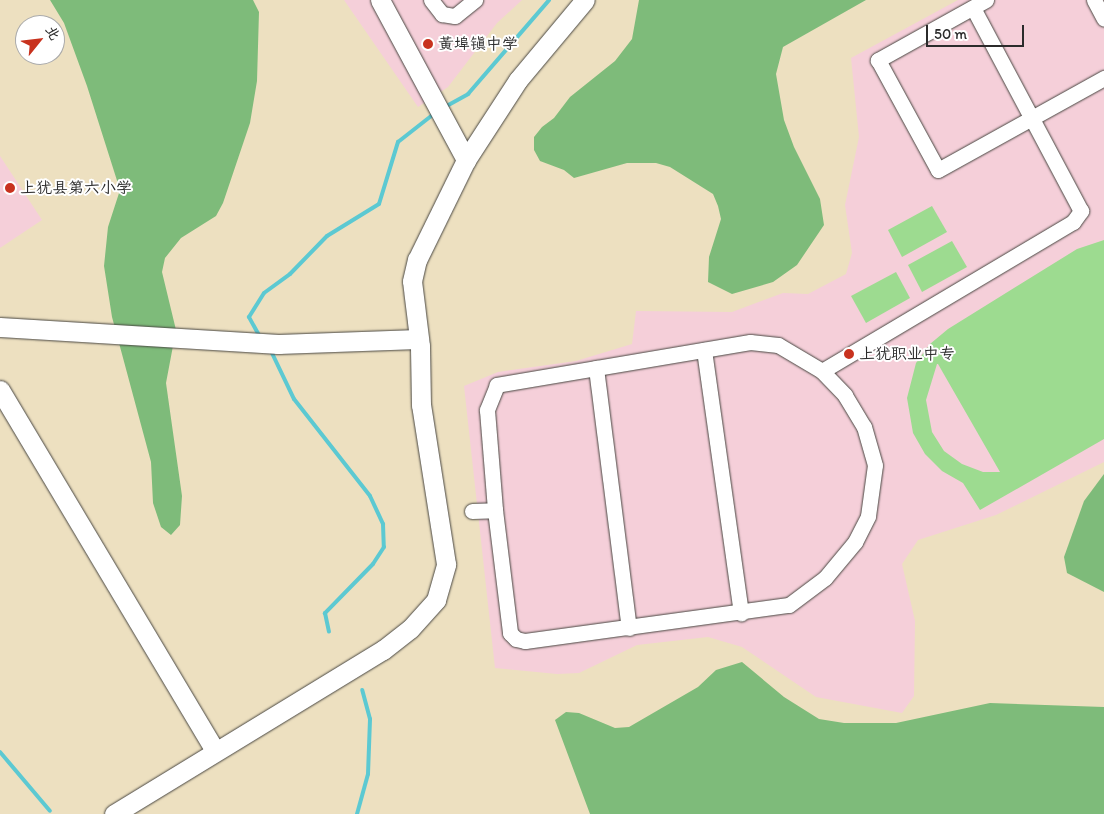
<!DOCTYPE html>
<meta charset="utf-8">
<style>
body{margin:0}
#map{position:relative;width:1104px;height:814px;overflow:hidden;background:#ede0c0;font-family:Itim,"LXGW WenKai TC",sans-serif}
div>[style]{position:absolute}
.built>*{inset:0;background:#f5cfd9}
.green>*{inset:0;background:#9ddb90}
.forest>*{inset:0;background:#7ebb7a}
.stream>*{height:4px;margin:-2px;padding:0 2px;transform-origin:2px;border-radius:2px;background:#5cc9d2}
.roads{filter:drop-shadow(0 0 1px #484641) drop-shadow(0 0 1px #484641)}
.minor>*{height:15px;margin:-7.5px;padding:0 7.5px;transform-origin:7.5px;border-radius:7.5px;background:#fff}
.tertiary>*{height:19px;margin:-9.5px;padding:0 9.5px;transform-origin:9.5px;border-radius:9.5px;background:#fff}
.dots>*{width:14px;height:14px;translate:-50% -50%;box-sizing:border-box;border:2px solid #fff;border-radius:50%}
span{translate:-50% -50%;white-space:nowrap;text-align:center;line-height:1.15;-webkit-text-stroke:4px #fff;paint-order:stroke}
.poi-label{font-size:16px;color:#2b2b2b}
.left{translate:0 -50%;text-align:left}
.north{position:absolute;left:15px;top:15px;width:50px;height:50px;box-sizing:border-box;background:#fff;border:1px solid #aaa;border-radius:50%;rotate:61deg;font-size:14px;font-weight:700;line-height:20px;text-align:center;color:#2b2b2b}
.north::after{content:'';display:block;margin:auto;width:18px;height:22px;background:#c8321e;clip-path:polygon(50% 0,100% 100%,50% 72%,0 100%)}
.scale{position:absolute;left:926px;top:25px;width:98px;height:22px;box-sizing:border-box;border:2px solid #2b2b2b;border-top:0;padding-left:6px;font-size:15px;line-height:18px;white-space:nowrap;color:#2b2b2b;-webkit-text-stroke:4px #fff;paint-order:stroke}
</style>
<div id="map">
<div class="built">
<i style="clip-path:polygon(344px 0,522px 0,497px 23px,448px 87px,418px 107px)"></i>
<i style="clip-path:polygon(958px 0,1104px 0,1104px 462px,996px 515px,918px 540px,902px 564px,915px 621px,914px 696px,902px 713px,816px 697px,742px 647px,708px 637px,637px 645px,579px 673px,557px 674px,495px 668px,464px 386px,498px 372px,576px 361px,632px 344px,636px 311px,732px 312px,783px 293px,808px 294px,846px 274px,852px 253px,845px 205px,859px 137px,851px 58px)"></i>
<i style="clip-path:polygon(0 156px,42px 220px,0 248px)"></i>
</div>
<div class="green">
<i style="clip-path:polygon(932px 206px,947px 232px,902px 257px,888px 230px)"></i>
<i style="clip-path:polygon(evenodd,1104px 240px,1104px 439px,980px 510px,963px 483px,942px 471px,925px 454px,913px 433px,907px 398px,916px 363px,930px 344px,948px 329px,1077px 249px,1104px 240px,937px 364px,938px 364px,1000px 472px,983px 472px,962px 464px,944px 451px,932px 432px,926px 400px,937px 364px)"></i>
<i style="clip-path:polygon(952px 241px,967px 267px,922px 292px,908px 265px)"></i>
<i style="clip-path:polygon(896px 272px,910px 298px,866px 323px,851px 296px)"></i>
</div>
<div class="forest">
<i style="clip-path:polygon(50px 0,253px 0,259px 12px,257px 81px,250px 123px,223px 203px,216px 216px,181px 238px,165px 258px,162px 272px,176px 330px,166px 383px,182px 496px,180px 525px,171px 535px,161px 527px,153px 503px,151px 462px,112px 317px,104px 266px,108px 227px,120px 190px,87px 86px,64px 23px)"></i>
<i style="clip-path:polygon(639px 0,866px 0,783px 47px,776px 74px,784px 120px,794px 147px,820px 199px,824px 225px,797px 265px,773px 282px,732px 294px,708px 282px,709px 257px,721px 219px,718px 206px,713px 194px,670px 167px,656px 163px,627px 163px,574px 178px,564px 170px,540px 161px,534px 150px,534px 137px,542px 127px,554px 118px,570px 97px,615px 61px,632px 39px)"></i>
<i style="clip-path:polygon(1104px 474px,1104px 592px,1067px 573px,1064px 557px,1084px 501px)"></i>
<i style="clip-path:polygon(742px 662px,784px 697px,819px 719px,844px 723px,896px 723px,990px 703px,1104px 707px,1104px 814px,590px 814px,555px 720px,566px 712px,579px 713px,615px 728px,629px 727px,698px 687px,716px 670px)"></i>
</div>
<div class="stream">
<i style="left:443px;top:108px;width:29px;rotate:-29deg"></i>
<i style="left:468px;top:94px;width:124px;rotate:-49.2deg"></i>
<i style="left:260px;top:337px;width:23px;rotate:-119deg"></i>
<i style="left:249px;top:317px;width:28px;rotate:-58deg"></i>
<i style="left:264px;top:293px;width:32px;rotate:-36deg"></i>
<i style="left:290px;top:274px;width:53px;rotate:-45.8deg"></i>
<i style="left:327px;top:236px;width:61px;rotate:-31.6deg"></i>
<i style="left:379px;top:204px;width:65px;rotate:-73deg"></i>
<i style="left:398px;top:142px;width:47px;rotate:-38.1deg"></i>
<i style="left:271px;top:351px;width:53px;rotate:64.4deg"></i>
<i style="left:294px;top:399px;width:123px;rotate:51.9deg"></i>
<i style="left:370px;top:496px;width:31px;rotate:65deg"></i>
<i style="left:383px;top:524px;width:23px;rotate:88deg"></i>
<i style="left:384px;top:547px;width:20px;rotate:123deg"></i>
<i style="left:373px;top:564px;width:69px;rotate:134.4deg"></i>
<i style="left:325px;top:613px;width:19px;rotate:78deg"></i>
<i style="left:0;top:752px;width:77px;rotate:49.7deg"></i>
<i style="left:357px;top:814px;width:41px;rotate:-74.6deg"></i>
<i style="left:368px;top:774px;width:55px;rotate:-87.9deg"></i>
<i style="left:370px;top:719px;width:30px;rotate:-105deg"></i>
</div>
<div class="roads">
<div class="minor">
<i style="left:431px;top:0;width:18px;rotate:52deg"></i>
<i style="left:442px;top:14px;width:13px;rotate:9deg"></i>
<i style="left:455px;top:16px;width:26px;rotate:-39deg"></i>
<i style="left:986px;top:0;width:124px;rotate:150.9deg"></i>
<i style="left:878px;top:60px;width:125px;rotate:61.4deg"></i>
<i style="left:938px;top:170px;width:190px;rotate:-29deg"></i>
<i style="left:1094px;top:0;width:21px;rotate:62deg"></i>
<i style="left:704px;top:350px;width:266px;rotate:82deg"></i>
<i style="left:596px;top:368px;width:262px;rotate:82.8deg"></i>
<i style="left:822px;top:371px;width:292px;rotate:-30.7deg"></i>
<i style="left:1073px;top:222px;width:14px;rotate:-54deg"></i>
<i style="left:1081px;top:211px;width:230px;rotate:-118deg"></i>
<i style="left:472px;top:511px;width:23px;rotate:-2deg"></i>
<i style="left:495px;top:510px;width:124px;rotate:83deg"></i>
<i style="left:510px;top:633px;width:8px;rotate:45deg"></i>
<i style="left:516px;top:639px;width:9px;rotate:13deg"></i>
<i style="left:525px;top:641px;width:266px;rotate:-7.8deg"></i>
<i style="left:789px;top:605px;width:45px;rotate:-36.9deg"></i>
<i style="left:825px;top:578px;width:47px;rotate:-50.2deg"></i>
<i style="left:855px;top:542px;width:29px;rotate:-63deg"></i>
<i style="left:868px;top:516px;width:51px;rotate:-82.2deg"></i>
<i style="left:875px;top:465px;width:40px;rotate:-106deg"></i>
<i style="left:864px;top:427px;width:37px;rotate:-121deg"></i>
<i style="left:845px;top:395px;width:33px;rotate:-134deg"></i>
<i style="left:822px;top:371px;width:51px;rotate:-149.4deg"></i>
<i style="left:778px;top:345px;width:28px;rotate:-174deg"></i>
<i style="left:750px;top:342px;width:257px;rotate:170.4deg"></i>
<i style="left:497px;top:385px;width:27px;rotate:112deg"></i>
<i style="left:487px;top:410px;width:100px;rotate:85.4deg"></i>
</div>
<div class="tertiary">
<i style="left:380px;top:0;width:182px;rotate:61.7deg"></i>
<i style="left:0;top:327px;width:279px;rotate:3.5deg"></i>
<i style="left:278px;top:344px;width:140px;rotate:-2deg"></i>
<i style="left:0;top:390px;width:420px;rotate:59.2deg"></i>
<i style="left:114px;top:814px;width:315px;rotate:-31.4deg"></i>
<i style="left:383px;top:650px;width:34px;rotate:-38deg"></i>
<i style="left:410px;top:629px;width:39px;rotate:-48deg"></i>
<i style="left:436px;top:600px;width:37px;rotate:-74deg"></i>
<i style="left:446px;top:564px;width:161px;rotate:-98.9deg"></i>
<i style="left:421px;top:405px;width:59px;rotate:-91deg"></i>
<i style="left:420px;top:346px;width:65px;rotate:-97deg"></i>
<i style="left:412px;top:281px;width:22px;rotate:-77deg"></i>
<i style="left:417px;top:260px;width:111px;rotate:-63.9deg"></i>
<i style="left:466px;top:160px;width:95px;rotate:-57deg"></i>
<i style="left:518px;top:80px;width:104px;rotate:-50.1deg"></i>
</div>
</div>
<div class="dots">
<i style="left:428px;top:44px;background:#c8321e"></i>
<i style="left:10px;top:188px;background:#c8321e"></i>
<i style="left:849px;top:354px;background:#c8321e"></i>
</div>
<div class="poi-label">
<span class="left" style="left:438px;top:44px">黄埠镇中学</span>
<span class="left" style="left:20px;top:188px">上犹县第六小学</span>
<span class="left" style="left:859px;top:354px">上犹职业中专</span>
</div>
<div class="north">北</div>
<div class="scale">50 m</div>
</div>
